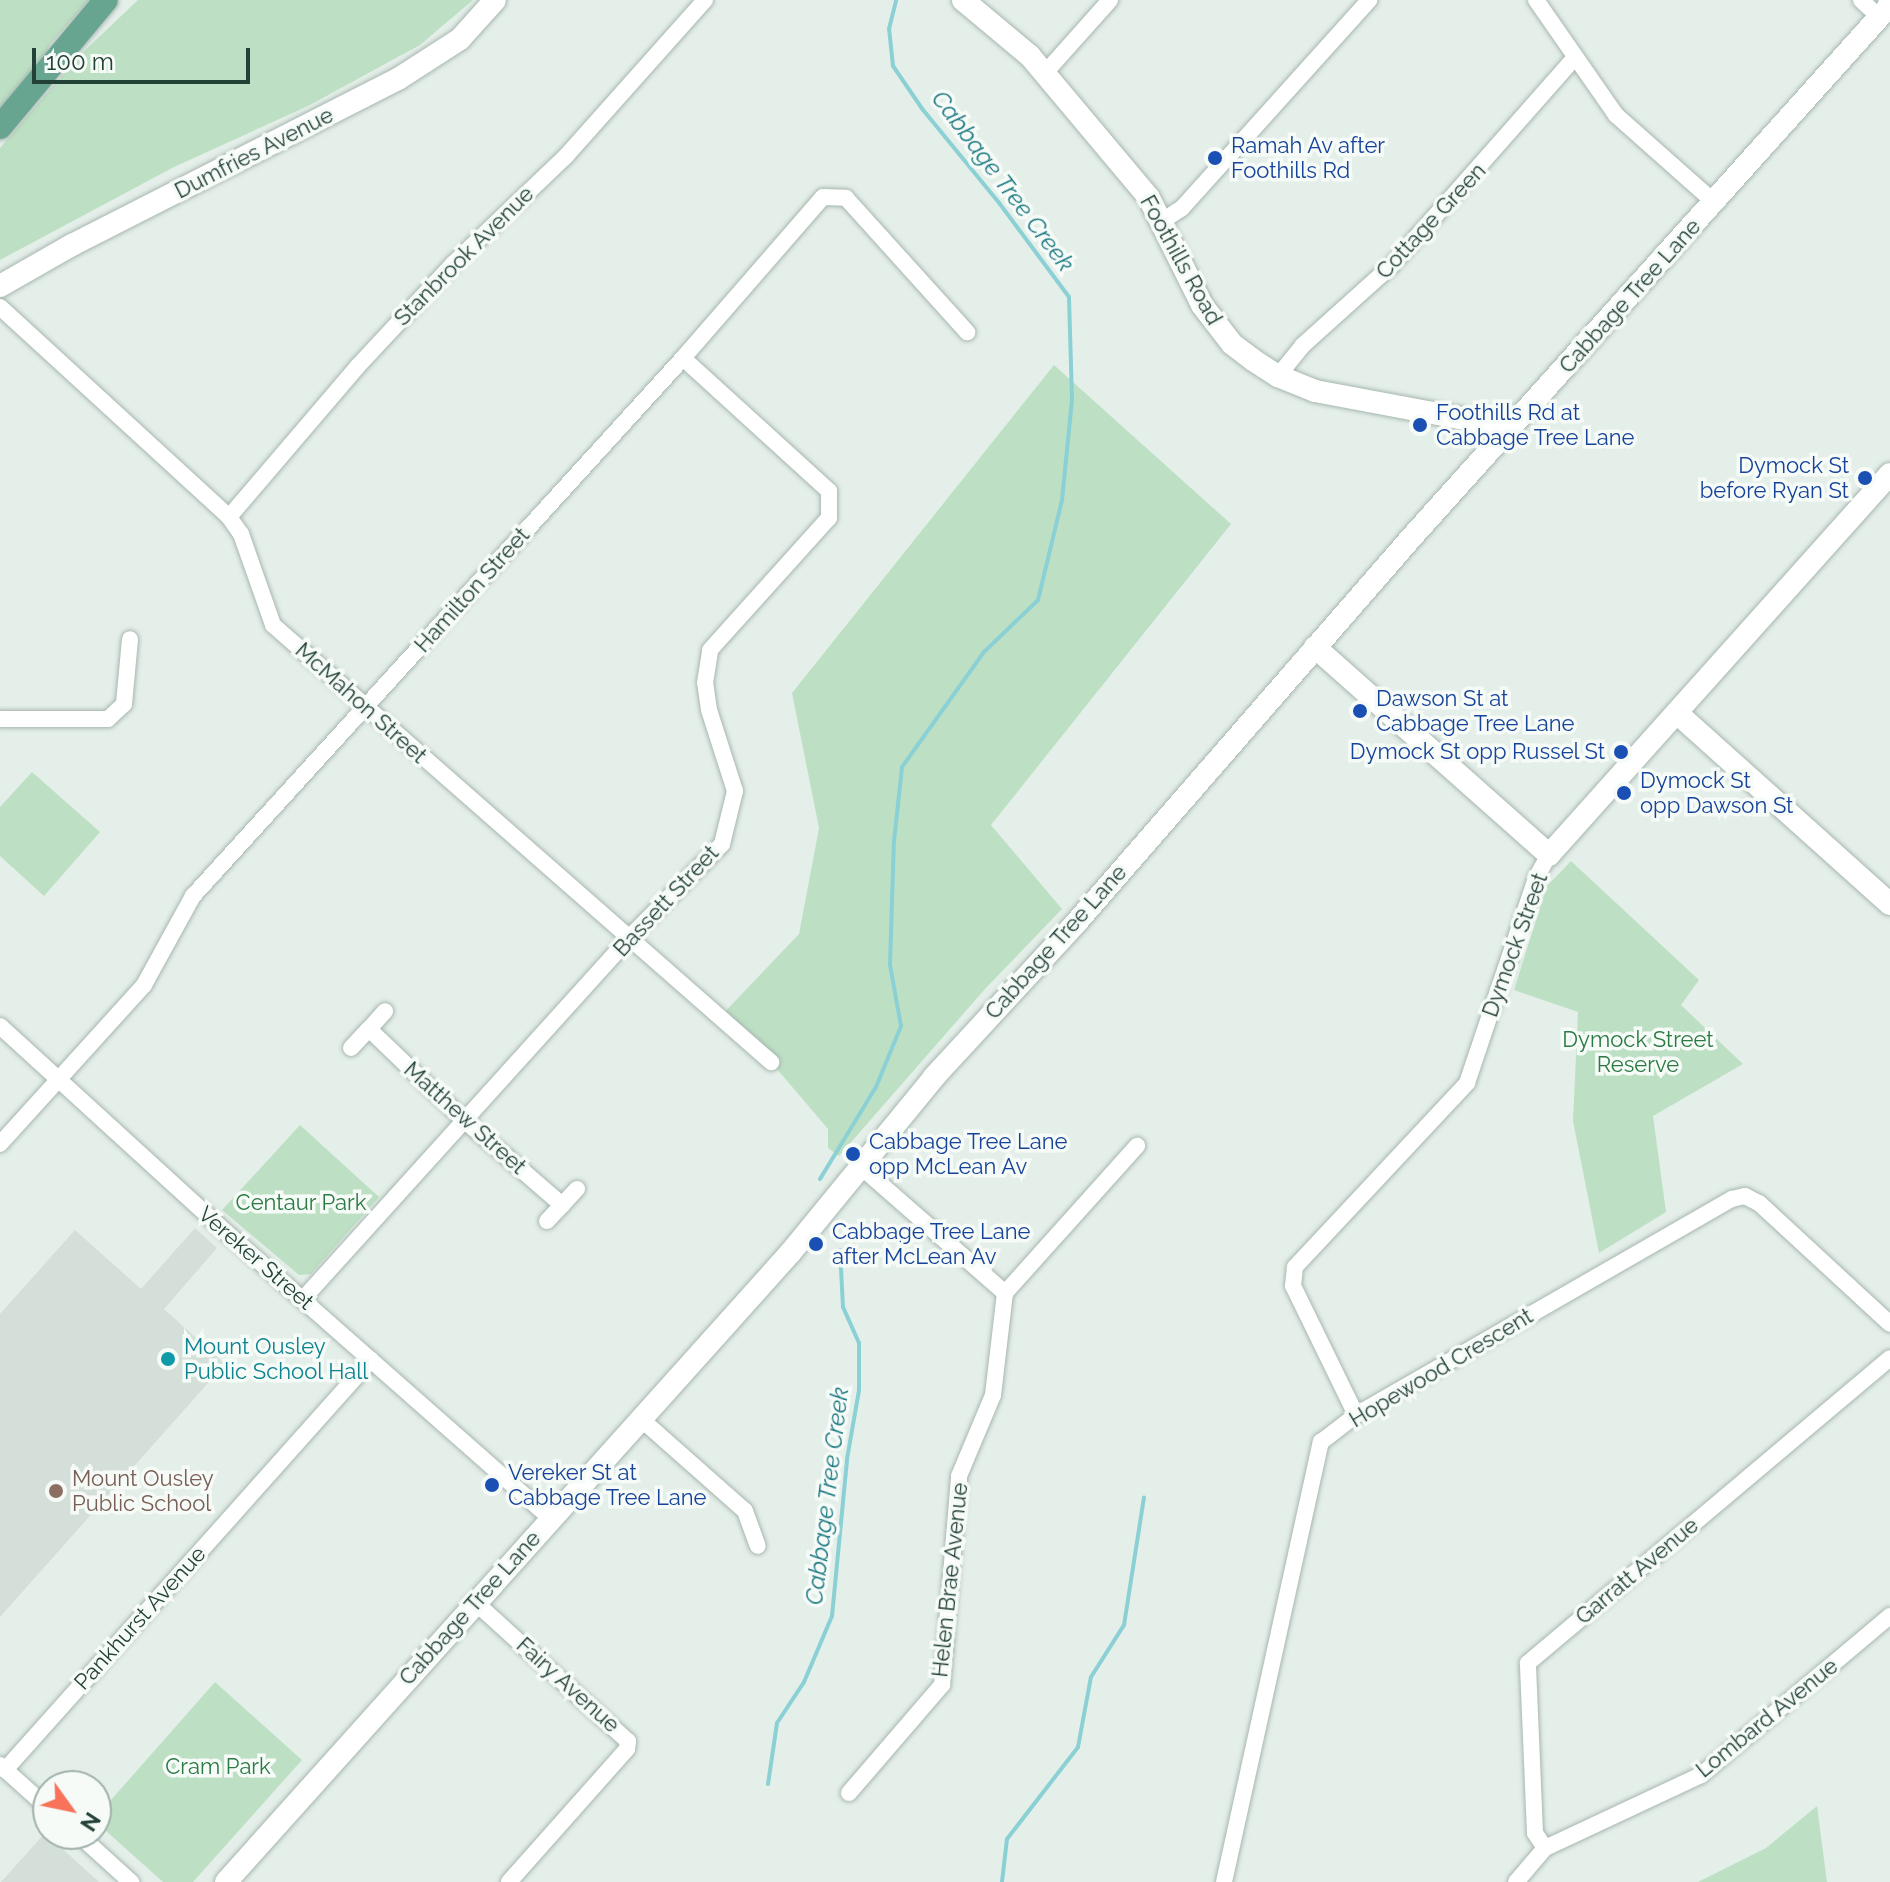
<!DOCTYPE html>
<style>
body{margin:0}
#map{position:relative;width:1890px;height:1882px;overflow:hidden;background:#e5efe9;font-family:Raleway,sans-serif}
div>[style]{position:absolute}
.built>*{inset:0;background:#d3dfd8}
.green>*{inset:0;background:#bde0c4}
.stream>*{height:4px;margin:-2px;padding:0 2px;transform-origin:2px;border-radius:2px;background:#8bd0d5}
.roads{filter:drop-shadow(0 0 2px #a7b7b0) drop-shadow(0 0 2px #a7b7b0)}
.street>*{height:16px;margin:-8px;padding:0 8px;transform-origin:8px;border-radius:8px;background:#fff}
.secondary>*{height:22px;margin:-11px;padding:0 11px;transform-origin:11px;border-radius:11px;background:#fff}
.primary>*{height:24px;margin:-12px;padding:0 12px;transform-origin:12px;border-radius:12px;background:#68a590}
.dots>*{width:22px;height:22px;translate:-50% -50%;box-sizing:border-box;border:4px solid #f6fbf8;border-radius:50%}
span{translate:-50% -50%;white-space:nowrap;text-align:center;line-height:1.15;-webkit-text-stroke:7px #f6fbf8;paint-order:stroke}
.transit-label{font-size:22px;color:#164399}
.left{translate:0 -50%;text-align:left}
.right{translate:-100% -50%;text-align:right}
.street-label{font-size:22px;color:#234137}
.park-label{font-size:22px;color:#2b7a43}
.culture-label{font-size:22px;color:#0d838f}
.education-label{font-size:22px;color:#785e54}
.water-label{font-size:24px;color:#1a7880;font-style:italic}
.north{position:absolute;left:32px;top:1770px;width:80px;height:80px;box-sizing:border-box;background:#f6fbf8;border:2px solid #a2b1ab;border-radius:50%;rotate:123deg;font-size:22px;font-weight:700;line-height:32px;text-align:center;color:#234137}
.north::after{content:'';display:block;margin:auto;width:28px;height:36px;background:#f7745b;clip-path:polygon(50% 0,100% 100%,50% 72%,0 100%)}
.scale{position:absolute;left:32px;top:48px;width:218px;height:36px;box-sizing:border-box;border:4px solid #234137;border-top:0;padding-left:10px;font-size:24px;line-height:28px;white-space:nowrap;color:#234137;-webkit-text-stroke:6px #f6fbf8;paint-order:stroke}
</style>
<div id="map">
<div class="built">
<i style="clip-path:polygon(195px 1228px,217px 1248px,164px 1309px,225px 1364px,0 1617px,0 1314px,75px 1230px,141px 1289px)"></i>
<i style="clip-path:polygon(45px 1833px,99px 1882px,1px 1882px)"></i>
</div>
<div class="green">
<i style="clip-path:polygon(0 0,89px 0,49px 45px,43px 68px,0 116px)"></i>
<i style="clip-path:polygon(138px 0,473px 0,420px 45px,308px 106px,174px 167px,0 260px,0 148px,81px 54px)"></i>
<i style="clip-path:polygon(1054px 365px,1231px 524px,991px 825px,1062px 909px,985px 989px,839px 1156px,828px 1148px,828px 1129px,771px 1062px,719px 1018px,799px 934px,819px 828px,792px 693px)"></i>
<i style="clip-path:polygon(32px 772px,100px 832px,44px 896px,0 856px,0 807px)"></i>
<i style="clip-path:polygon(1571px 861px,1699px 980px,1681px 1005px,1743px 1064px,1653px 1116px,1666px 1212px,1599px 1253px,1573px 1121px,1578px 1012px,1514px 990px,1547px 886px)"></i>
<i style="clip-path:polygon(300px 1125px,379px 1197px,311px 1274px,299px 1275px,222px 1210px)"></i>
<i style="clip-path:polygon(215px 1682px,302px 1760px,193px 1882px,163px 1882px,96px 1822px,96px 1817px)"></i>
<i style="clip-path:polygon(1817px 1806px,1827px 1882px,1698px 1882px,1766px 1848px)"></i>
</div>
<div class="stream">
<i style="left:820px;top:1179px;width:108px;rotate:-58.7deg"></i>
<i style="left:876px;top:1087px;width:66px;rotate:-67.7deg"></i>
<i style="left:901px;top:1026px;width:62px;rotate:-100.2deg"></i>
<i style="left:890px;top:965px;width:124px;rotate:-88.2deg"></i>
<i style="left:894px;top:841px;width:74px;rotate:-83.8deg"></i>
<i style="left:902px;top:767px;width:141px;rotate:-54.5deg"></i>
<i style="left:984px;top:652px;width:75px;rotate:-43.9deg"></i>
<i style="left:1038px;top:600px;width:103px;rotate:-76.5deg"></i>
<i style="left:1062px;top:500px;width:101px;rotate:-84.3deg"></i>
<i style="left:1072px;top:399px;width:102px;rotate:-91.7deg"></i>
<i style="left:1069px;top:297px;width:116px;rotate:-126.6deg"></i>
<i style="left:1000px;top:204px;width:122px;rotate:-129.3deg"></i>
<i style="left:923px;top:110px;width:53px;rotate:-124.3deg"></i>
<i style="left:893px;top:66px;width:37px;rotate:-96deg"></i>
<i style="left:889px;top:29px;width:30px;rotate:-76deg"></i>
<i style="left:768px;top:1784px;width:62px;rotate:-81.6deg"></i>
<i style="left:777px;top:1723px;width:49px;rotate:-56.6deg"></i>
<i style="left:804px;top:1682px;width:72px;rotate:-67deg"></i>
<i style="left:832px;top:1616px;width:158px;rotate:-84.5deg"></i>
<i style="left:847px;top:1459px;width:70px;rotate:-80.1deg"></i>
<i style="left:859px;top:1390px;width:47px;rotate:-90deg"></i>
<i style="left:859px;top:1343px;width:39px;rotate:-114deg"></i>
<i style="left:843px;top:1307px;width:57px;rotate:-93deg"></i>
<i style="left:1002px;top:1882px;width:43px;rotate:-83.4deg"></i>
<i style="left:1007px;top:1839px;width:116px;rotate:-52.3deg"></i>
<i style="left:1078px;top:1747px;width:71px;rotate:-79.5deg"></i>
<i style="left:1091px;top:1677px;width:62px;rotate:-57.6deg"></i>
<i style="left:1124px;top:1625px;width:129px;rotate:-81.1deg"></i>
</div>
<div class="roads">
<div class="street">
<i style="left:1536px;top:0;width:140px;rotate:55.2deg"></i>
<i style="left:1616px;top:115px;width:131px;rotate:41.6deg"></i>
<i style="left:1861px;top:0;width:25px;rotate:43deg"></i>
<i style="left:1045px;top:73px;width:98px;rotate:-48.3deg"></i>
<i style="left:1162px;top:221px;width:24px;rotate:-33deg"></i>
<i style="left:1182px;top:208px;width:280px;rotate:-48deg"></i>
<i style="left:0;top:307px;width:311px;rotate:42.5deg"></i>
<i style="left:229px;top:517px;width:21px;rotate:55deg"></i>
<i style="left:241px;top:534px;width:96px;rotate:70.6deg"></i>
<i style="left:273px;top:625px;width:663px;rotate:41.27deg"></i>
<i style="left:1278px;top:376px;width:38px;rotate:-51deg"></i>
<i style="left:1302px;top:346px;width:120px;rotate:-42deg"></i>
<i style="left:1391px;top:266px;width:278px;rotate:-48.6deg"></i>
<i style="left:229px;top:517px;width:197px;rotate:-49.5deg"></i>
<i style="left:357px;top:367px;width:141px;rotate:-47deg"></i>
<i style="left:453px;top:264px;width:156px;rotate:-43.7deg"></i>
<i style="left:566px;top:156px;width:209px;rotate:-48.3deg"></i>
<i style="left:0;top:719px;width:108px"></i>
<i style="left:108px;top:719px;width:22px;rotate:-43deg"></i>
<i style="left:124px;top:704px;width:65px;rotate:-84.7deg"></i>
<i style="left:0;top:1026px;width:298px;rotate:42.4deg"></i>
<i style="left:220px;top:1227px;width:440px;rotate:41.4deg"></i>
<i style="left:369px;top:1029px;width:24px;rotate:-48deg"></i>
<i style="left:351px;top:1048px;width:26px;rotate:-47deg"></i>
<i style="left:369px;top:1029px;width:132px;rotate:43.8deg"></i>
<i style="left:464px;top:1120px;width:130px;rotate:40.9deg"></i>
<i style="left:562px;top:1205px;width:22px;rotate:133deg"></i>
<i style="left:0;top:1144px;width:215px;rotate:-47.8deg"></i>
<i style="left:144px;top:985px;width:102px;rotate:-61.2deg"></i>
<i style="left:193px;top:896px;width:728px;rotate:-47.67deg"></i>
<i style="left:683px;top:358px;width:213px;rotate:-49deg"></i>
<i style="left:823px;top:197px;width:23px;rotate:2deg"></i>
<i style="left:846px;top:198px;width:181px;rotate:47.9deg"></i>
<i style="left:860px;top:1166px;width:193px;rotate:41.2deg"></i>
<i style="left:1005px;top:1293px;width:198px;rotate:-48.1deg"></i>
<i style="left:562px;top:1205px;width:22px;rotate:-47deg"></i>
<i style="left:303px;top:1299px;width:485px;rotate:-47.9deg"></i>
<i style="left:628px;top:939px;width:134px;rotate:-45.3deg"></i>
<i style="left:722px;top:844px;width:55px;rotate:-76.2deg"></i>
<i style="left:735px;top:791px;width:85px;rotate:-107.8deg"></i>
<i style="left:709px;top:710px;width:27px;rotate:-98deg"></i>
<i style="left:705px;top:683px;width:33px;rotate:-81deg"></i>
<i style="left:710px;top:650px;width:178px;rotate:-48deg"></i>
<i style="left:829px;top:518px;width:27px;rotate:-90deg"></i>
<i style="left:829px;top:491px;width:197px;rotate:-137.7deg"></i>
<i style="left:1356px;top:1415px;width:144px;rotate:-116deg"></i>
<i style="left:1293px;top:1286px;width:19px;rotate:-84deg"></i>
<i style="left:1295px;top:1267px;width:252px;rotate:-46.9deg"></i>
<i style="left:1467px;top:1083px;width:216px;rotate:-71.4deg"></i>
<i style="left:1536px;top:878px;width:26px;rotate:-61deg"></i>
<i style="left:641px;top:1419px;width:139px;rotate:41.5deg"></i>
<i style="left:745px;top:1511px;width:37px;rotate:70deg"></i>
<i style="left:475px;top:1602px;width:207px;rotate:42.3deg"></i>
<i style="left:628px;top:1741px;width:8px;rotate:97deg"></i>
<i style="left:627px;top:1749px;width:178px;rotate:131.6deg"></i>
<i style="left:0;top:1765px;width:64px;rotate:41.9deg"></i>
<i style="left:5px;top:1770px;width:550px;rotate:-48.25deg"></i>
<i style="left:849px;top:1793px;width:143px;rotate:-49.3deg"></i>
<i style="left:942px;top:1685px;width:210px;rotate:-85.3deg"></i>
<i style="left:959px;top:1476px;width:88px;rotate:-67.2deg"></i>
<i style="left:993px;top:1395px;width:103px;rotate:-83.3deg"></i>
<i style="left:78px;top:1834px;width:72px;rotate:42.2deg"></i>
<i style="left:1545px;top:1848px;width:18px;rotate:-124deg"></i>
<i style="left:1535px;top:1833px;width:170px;rotate:-92.4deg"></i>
<i style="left:1528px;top:1663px;width:473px;rotate:-40.1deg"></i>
<i style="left:1224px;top:1882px;width:451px;rotate:-77.6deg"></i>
<i style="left:1321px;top:1442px;width:44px;rotate:-37.6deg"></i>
<i style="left:1356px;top:1415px;width:434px;rotate:-29.9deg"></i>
<i style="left:1732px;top:1199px;width:13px;rotate:-13deg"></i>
<i style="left:1745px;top:1196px;width:16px;rotate:27deg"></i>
<i style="left:1759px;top:1203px;width:178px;rotate:42.7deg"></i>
<i style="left:1516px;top:1882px;width:45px;rotate:-49.5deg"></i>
<i style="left:1545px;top:1848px;width:172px;rotate:-25.1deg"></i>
<i style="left:1701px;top:1775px;width:247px;rotate:-40.1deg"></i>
</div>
<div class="secondary">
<i style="left:963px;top:0;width:87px;rotate:39.9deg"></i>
<i style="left:1030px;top:56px;width:185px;rotate:50deg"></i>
<i style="left:1149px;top:198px;width:119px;rotate:63.6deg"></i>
<i style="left:1202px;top:305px;width:49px;rotate:52.4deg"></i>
<i style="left:1232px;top:344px;width:26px;rotate:37deg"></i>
<i style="left:1253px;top:360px;width:30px;rotate:33deg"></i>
<i style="left:1278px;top:376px;width:40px;rotate:22deg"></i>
<i style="left:1315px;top:391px;width:179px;rotate:10.6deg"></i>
<i style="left:1491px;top:424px;width:17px;rotate:25deg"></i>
<i style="left:0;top:286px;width:83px;rotate:-29.7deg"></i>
<i style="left:72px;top:245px;width:366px;rotate:-27deg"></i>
<i style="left:398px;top:79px;width:74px;rotate:-32.8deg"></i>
<i style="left:460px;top:39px;width:52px;rotate:-48.1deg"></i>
<i style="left:1315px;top:647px;width:313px;rotate:41.6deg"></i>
<i style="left:1549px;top:855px;width:511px;rotate:-48.17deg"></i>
<i style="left:1677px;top:713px;width:286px;rotate:41.9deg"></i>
<i style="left:226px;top:1882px;width:846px;rotate:-48.11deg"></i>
<i style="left:791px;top:1252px;width:226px;rotate:-50.7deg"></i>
<i style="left:934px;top:1077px;width:209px;rotate:-47.3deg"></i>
<i style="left:1076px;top:923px;width:510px;rotate:-48.97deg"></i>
<i style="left:1411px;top:538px;width:717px;rotate:-48.05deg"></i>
</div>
<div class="primary">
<i style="left:0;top:127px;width:165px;rotate:-50.2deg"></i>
</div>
</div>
<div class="dots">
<i style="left:1215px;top:158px;background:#1a4fb4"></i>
<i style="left:1420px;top:425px;background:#1a4fb4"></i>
<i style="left:1865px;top:478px;background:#1a4fb4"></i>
<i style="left:1360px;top:711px;background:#1a4fb4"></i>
<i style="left:1621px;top:752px;background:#1a4fb4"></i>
<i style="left:1624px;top:793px;background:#1a4fb4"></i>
<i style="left:853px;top:1154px;background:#1a4fb4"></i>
<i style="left:816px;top:1244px;background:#1a4fb4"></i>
<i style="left:168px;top:1359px;background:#0f9aa8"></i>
<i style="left:492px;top:1485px;background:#1a4fb4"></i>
<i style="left:56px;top:1491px;background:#8d6e63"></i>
</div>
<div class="transit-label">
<span class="left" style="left:1231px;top:158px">Ramah Av after<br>Foothills Rd</span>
<span class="left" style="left:1436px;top:425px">Foothills Rd at<br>Cabbage Tree Lane</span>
<span class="right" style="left:1849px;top:478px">Dymock St<br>before Ryan St</span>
<span class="left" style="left:1376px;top:711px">Dawson St at<br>Cabbage Tree Lane</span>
<span class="right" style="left:1605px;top:752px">Dymock St opp Russel St</span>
<span class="left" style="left:1640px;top:793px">Dymock St<br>opp Dawson St</span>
<span class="left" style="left:869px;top:1154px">Cabbage Tree Lane<br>opp McLean Av</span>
<span class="left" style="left:832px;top:1244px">Cabbage Tree Lane<br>after McLean Av</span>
<span class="left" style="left:508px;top:1485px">Vereker St at<br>Cabbage Tree Lane</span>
</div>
<div class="street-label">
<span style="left:254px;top:153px;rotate:-27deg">Dumfries Avenue</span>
<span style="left:1431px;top:221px;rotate:-47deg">Cottage Green</span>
<span style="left:464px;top:256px;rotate:-45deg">Stanbrook Avenue</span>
<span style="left:1181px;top:260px;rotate:61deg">Foothills Road</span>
<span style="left:1630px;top:296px;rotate:-48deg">Cabbage Tree Lane</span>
<span style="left:472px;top:590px;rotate:-48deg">Hamilton Street</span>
<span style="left:361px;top:703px;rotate:42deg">McMahon Street</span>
<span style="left:666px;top:901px;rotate:-47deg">Bassett Street</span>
<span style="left:1056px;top:942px;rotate:-48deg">Cabbage Tree Lane</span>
<span style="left:1515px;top:945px;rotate:-70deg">Dymock Street</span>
<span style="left:465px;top:1118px;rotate:42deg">Matthew Street</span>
<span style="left:256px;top:1258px;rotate:41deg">Vereker Street</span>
<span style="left:1441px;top:1368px;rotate:-31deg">Hopewood Crescent</span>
<span style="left:1637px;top:1571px;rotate:-40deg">Garratt Avenue</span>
<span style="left:950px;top:1580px;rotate:-84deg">Helen Brae Avenue</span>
<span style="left:470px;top:1608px;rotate:-48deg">Cabbage Tree Lane</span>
<span style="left:140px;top:1618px;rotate:-48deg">Pankhurst Avenue</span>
<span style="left:568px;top:1685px;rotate:42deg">Fairy Avenue</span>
<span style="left:1767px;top:1718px;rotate:-39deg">Lombard Avenue</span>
</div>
<div class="park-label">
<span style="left:1638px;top:1052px">Dymock Street<br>Reserve</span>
<span style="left:301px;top:1203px">Centaur Park</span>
<span style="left:218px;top:1767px">Cram Park</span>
</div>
<div class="culture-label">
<span class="left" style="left:184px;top:1359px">Mount Ousley<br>Public School Hall</span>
</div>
<div class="education-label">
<span class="left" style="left:72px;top:1491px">Mount Ousley<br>Public School</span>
</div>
<div class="water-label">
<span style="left:1003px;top:181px;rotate:53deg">Cabbage Tree Creek</span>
<span style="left:827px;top:1496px;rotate:-83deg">Cabbage Tree Creek</span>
</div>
<div class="north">N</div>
<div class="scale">100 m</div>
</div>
